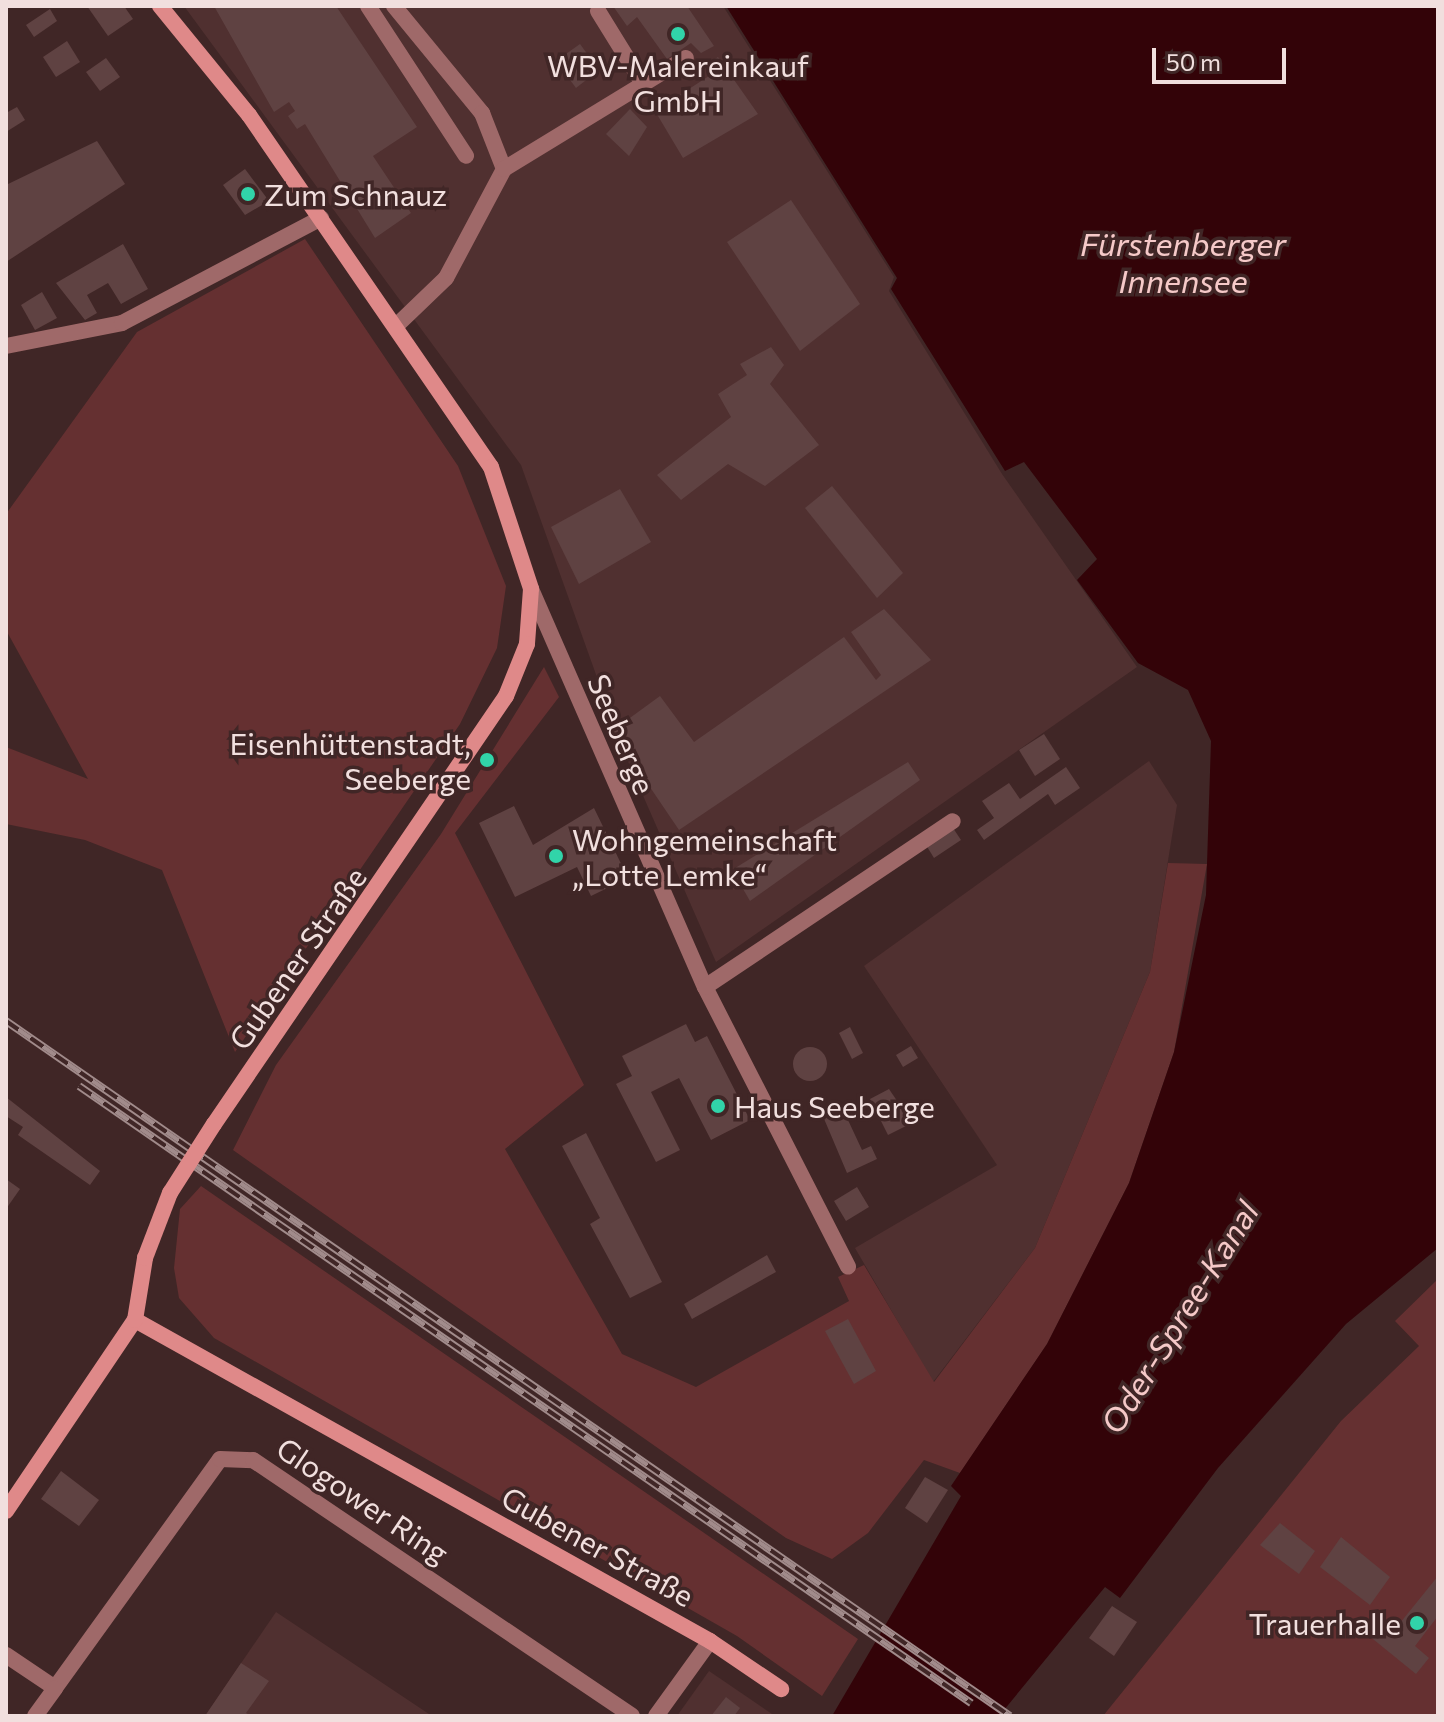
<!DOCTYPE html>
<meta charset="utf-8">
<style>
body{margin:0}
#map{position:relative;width:1444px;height:1722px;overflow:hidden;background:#402626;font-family:Commissioner,sans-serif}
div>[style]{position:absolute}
.built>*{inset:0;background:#503030}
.green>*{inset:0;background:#653031}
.water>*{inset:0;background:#330308}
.building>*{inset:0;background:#5f4242}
.round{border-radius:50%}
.street>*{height:16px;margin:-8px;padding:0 8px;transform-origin:8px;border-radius:8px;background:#9f6969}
.secondary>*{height:16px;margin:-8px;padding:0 8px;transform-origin:8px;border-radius:8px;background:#df8989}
.rail>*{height:8px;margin-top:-4px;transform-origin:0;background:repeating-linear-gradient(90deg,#402626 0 15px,#a18b8b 0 30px);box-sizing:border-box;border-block:2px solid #a18b8b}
.secondary-bridge>*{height:16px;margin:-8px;padding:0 8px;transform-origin:8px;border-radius:8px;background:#df8989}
.dots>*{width:22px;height:22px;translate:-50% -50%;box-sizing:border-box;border:4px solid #402626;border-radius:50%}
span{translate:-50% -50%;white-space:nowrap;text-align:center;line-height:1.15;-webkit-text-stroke:7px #402626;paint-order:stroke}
.poi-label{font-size:30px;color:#f1dfde}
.left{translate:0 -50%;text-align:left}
.right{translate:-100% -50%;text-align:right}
.street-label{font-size:30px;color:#f1dfde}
.water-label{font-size:32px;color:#f5c9c8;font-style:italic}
.frame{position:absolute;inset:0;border:8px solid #f1dfde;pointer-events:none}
.scale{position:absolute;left:1152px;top:48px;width:134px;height:36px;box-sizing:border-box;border:4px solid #f1dfde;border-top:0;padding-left:10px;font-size:24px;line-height:28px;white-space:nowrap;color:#f1dfde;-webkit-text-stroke:6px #402626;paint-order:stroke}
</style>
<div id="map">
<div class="built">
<i style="clip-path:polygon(184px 6px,723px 6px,894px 277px,889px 291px,1002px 474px,1137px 667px,716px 962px,623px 750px,521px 465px)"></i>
<i style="clip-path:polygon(1149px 761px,1177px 805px,1150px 972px,1035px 1248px,933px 1382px,855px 1248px,997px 1165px,864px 966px)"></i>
<i style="clip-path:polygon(276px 1612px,432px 1716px,205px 1716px)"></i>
<i style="clip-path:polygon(709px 1671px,775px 1716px,677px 1716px)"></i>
</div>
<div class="green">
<i style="clip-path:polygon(305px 239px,458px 466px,506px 586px,497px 648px,460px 724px,235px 1052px,162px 870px,85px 840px,6px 824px,6px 747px,88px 779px,6px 630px,6px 514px,137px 332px)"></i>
<i style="clip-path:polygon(544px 667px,559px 697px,455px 833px,584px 1085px,505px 1149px,622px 1354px,696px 1387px,849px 1301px,838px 1277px,864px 1265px,934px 1382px,1035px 1248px,1150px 972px,1168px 863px,1207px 864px,1174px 1052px,1129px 1183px,1047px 1344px,960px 1473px,924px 1460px,868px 1533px,832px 1559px,786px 1538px,233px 1150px,276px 1065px,441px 834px)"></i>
<i style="clip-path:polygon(201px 1186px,858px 1639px,822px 1696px,737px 1636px,214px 1338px,179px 1298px,174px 1268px,180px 1209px)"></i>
<i style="clip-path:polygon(1438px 1279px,1438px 1716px,1103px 1716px,1341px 1421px,1419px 1346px,1395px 1321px)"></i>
</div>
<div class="water">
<i style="clip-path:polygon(726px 6px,1438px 6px,1438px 1248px,1346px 1324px,1218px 1468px,1120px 1598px,1105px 1587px,999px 1716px,832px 1716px,961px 1496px,951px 1486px,1047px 1344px,1129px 1183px,1174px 1052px,1206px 895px,1211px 741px,1188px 690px,1138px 663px,1077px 580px,1097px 559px,1024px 462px,1005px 471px,891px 289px,897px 278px)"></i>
</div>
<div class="building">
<i style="clip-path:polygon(87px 6px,124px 6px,133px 19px,108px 36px)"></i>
<i style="clip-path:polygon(214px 6px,336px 6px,417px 127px,373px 156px,411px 213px,375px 238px,305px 124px,297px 129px,288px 116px,295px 111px,289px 102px,274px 112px)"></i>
<i style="clip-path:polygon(613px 6px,687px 6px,714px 46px,701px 53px,691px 43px,667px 59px,637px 17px,627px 26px)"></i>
<i style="clip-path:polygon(50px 9px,57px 21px,34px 37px,26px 25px)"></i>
<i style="clip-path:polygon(67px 41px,80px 62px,56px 77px,43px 57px)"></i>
<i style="clip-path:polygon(580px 44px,599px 70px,576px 88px,556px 61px)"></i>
<i style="clip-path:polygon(718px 57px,758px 114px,683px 158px,655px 111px,712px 74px,707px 64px)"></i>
<i style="clip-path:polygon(106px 58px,120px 77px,100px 91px,86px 72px)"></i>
<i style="clip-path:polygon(17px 107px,25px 120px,6px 132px,6px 113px)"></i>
<i style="clip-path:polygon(630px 109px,647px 127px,629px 156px,606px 134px)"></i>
<i style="clip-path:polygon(97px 141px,125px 184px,6px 262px,6px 185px)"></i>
<i style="clip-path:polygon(245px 169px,269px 201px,245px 215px,223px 185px)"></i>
<i style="clip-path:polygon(791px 200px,860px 304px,800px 351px,727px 242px)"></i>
<i style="clip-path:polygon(123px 244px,148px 289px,121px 304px,108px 283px,87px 295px,97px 313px,85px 320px,56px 283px)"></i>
<i style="clip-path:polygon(42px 292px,57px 318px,35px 330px,21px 305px)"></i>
<i style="clip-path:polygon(771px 347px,784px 365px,770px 384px,819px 445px,765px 486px,728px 464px,681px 500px,657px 475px,731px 417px,718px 394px,747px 375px,740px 364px)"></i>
<i style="clip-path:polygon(832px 486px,903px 573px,877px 598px,805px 508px)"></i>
<i style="clip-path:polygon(620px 489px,651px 542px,579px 584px,551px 527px)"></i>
<i style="clip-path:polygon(884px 609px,931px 660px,679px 830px,612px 731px,660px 696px,694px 742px,844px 637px,876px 680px,881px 675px,851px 632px)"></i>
<i style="clip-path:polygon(1044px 734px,1060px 759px,1035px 776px,1019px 750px)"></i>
<i style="clip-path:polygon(908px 762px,920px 780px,750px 901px,732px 870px)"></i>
<i style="clip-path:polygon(1066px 767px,1080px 788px,1055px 805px,1048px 794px,984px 840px,977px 830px,994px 818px,982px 801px,1009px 783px,1020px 799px)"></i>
<i style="clip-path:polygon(514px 806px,533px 845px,594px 808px,628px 878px,591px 896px,577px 867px,515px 897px,479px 823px)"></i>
<i style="clip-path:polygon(953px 828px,961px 840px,934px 858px,926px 845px)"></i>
<i style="clip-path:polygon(686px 1024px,695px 1042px,707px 1036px,750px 1120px,711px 1140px,679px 1078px,651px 1092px,680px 1150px,656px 1162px,616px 1084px,632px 1076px,622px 1056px)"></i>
<i style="clip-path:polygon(850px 1027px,863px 1053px,852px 1059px,839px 1033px)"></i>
<i style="clip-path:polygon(911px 1046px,918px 1058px,903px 1067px,896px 1055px)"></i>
<i class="round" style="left:793px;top:1047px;width:34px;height:34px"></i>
<i style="clip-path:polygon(889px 1089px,912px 1123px,888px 1135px,870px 1099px)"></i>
<i style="clip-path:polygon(6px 1097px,100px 1171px,90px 1185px,18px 1135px,23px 1127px,6px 1116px)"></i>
<i style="clip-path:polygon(841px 1105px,862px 1150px,871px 1146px,877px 1159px,847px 1173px,822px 1114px)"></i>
<i style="clip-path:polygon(586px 1133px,662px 1282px,630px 1298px,590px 1224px,600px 1218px,562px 1146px)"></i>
<i style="clip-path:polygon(6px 1179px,20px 1189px,6px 1209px)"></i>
<i style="clip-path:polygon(857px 1187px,869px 1207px,846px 1221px,834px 1201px)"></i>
<i style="clip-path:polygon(767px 1255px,776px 1272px,692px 1319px,684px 1304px)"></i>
<i style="clip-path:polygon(848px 1319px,876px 1371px,854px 1384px,825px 1331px)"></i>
<i style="clip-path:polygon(61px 1471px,99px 1500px,79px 1526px,41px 1499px)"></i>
<i style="clip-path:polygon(925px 1477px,948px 1490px,927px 1523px,905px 1508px)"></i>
<i style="clip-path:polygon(1280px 1523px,1315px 1551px,1299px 1574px,1260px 1545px)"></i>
<i style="clip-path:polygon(1341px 1537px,1390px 1577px,1370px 1605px,1320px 1567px)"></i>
<i style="clip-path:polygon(1438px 1576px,1438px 1616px,1415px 1646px,1429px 1658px,1416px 1674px,1368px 1635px,1383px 1617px,1396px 1628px)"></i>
<i style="clip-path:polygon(1112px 1606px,1137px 1622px,1114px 1656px,1089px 1638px)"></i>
<i style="clip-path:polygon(241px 1663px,269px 1681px,246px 1713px,251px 1716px,205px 1716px)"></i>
<i style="clip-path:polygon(726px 1697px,740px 1708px,734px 1716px,711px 1716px)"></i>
</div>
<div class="street">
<i style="left:368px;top:6px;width:179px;rotate:56.8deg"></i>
<i style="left:394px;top:6px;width:139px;rotate:50.6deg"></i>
<i style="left:482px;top:113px;width:60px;rotate:68.6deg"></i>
<i style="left:504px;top:169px;width:123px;rotate:118deg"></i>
<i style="left:446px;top:278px;width:66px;rotate:136.2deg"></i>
<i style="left:598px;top:11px;width:86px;rotate:58.3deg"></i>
<i style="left:504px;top:169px;width:213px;rotate:-31.4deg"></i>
<i style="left:6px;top:346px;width:118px;rotate:-11.2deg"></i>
<i style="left:122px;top:323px;width:225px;rotate:-27.8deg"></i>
<i style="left:531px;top:589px;width:434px;rotate:66.4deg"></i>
<i style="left:705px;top:987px;width:314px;rotate:62.9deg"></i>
<i style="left:705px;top:987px;width:298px;rotate:-33.8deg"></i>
<i style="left:6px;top:1655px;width:59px;rotate:34deg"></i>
<i style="left:55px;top:1688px;width:282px;rotate:-54.2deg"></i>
<i style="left:220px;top:1459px;width:33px;rotate:2deg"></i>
<i style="left:253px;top:1460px;width:457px;rotate:34deg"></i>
<i style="left:35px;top:1716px;width:34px;rotate:-54deg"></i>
<i style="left:656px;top:1716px;width:92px;rotate:-54.2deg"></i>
</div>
<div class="secondary">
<i style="left:160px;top:6px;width:141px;rotate:50.8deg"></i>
<i style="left:249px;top:115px;width:427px;rotate:55.5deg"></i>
<i style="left:491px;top:467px;width:128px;rotate:71.8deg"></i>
<i style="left:531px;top:589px;width:55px;rotate:94.2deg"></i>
<i style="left:527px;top:644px;width:56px;rotate:112deg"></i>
<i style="left:506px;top:696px;width:518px;rotate:124.3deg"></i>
<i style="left:135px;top:1320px;width:659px;rotate:29.17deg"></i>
<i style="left:710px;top:1641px;width:86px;rotate:34.1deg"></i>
<i style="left:6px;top:1511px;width:230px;rotate:-56deg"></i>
<i style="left:135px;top:1320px;width:63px;rotate:-80.8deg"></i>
<i style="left:145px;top:1258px;width:70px;rotate:-69deg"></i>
</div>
<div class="rail">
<i style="left:6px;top:1021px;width:1221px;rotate:34.69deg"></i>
<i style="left:79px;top:1086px;width:1085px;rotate:34.67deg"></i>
</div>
<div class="secondary-bridge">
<i style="left:170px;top:1193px;width:82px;rotate:-57.5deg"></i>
</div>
<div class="dots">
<i style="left:678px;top:34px;background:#31d4a9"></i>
<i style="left:248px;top:194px;background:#31d4a9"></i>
<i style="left:487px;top:760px;background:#31d4a9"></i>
<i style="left:556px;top:856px;background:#31d4a9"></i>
<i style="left:718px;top:1106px;background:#31d4a9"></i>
<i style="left:1417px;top:1623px;background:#31d4a9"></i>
</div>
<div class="poi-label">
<span style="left:678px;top:82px">WBV-Malereinkauf<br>GmbH</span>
<span class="left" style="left:264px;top:194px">Zum Schnauz</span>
<span class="right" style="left:471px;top:760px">Eisenhüttenstadt,<br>Seeberge</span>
<span class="left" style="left:572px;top:856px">Wohngemeinschaft<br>„Lotte Lemke“</span>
<span class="left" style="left:734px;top:1106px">Haus Seeberge</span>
<span class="right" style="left:1401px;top:1623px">Trauerhalle</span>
</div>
<div class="street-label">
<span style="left:622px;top:734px;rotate:67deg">Seeberge</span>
<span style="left:297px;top:958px;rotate:-55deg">Gubener Straße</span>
<span style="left:363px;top:1500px;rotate:34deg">Glogower Ring</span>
<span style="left:598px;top:1546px;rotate:29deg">Gubener Straße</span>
</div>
<div class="water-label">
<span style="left:1183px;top:262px">Fürstenberger<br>Innensee</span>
<span style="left:1179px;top:1317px;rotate:-58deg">Oder-Spree-Kanal</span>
</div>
<div class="frame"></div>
<div class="scale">50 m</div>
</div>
